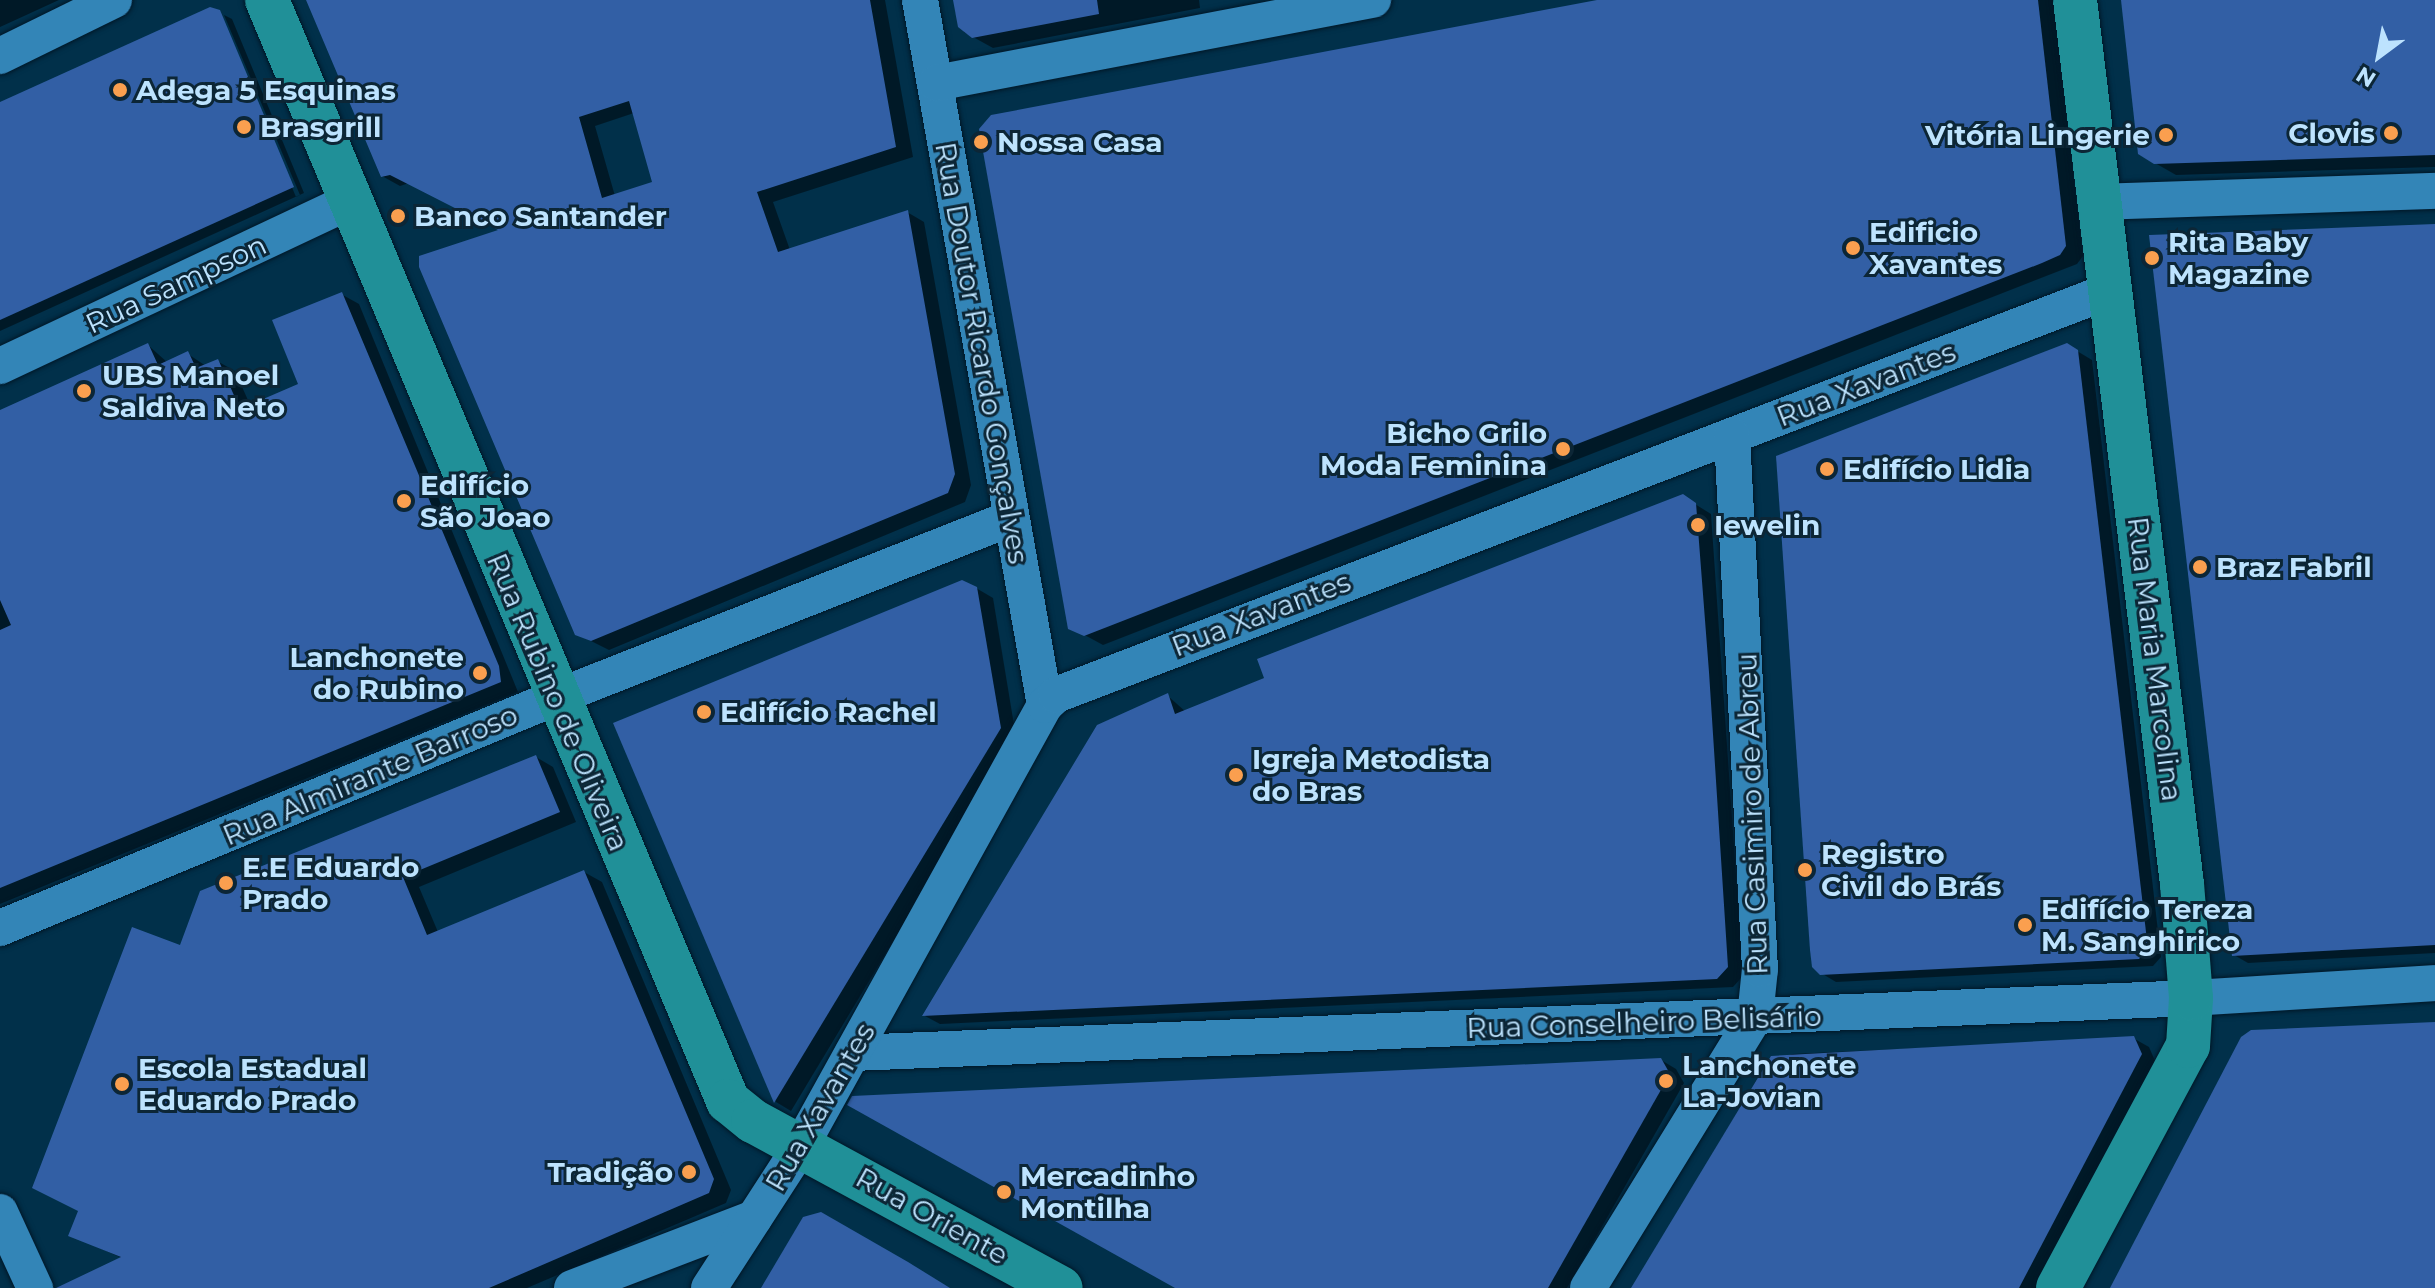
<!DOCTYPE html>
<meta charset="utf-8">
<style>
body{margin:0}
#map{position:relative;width:2435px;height:1288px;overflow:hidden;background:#01304a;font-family:Montserrat,sans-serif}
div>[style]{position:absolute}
.shadow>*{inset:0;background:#0007}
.building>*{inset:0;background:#325fa5}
.roads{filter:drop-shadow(0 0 2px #001727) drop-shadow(0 0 2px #001727)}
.minor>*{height:36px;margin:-18px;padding:0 18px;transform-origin:18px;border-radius:18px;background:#3385b7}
.major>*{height:44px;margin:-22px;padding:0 22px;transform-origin:22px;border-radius:22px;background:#209098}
.dots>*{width:22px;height:22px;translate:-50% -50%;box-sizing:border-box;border:4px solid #0c2636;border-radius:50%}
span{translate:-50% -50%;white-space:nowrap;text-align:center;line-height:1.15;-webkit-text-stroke:6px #0c2636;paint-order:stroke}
.poi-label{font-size:28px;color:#bde3fe;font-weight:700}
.left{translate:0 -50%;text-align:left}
.right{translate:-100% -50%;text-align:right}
.street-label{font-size:28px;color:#bde3fe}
.north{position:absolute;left:2339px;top:16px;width:80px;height:80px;-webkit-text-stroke:6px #0c2636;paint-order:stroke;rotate:212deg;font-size:22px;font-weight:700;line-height:32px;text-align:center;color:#bde3fe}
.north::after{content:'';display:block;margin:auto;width:28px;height:36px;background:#bde3fe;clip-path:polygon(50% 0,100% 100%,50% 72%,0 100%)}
</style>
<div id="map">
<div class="shadow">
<i style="clip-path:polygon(0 0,59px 0,0 27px)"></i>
<i style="clip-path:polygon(evenodd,307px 0,885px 0,913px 157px,773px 202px,790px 250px,907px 212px,924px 222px,971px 485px,965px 502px,609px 650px,577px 634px,502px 231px,409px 183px,400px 186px,382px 176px,307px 0,634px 113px,654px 183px,615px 196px,595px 126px,634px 113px)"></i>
<i style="clip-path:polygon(958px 0,1199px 0,1200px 8px,993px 48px,964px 32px)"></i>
<i style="clip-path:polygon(1609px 0,2053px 0,2083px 256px,2077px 264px,1103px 645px,1070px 627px)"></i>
<i style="clip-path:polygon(2123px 0,2435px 0,2435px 167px,2176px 175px,2155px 163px)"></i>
<i style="clip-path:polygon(219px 12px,296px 197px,300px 195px,224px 15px,232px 19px,304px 193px,0 331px,0 104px)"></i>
<i style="clip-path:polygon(2435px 227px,2435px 953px,2248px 963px,2234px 955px)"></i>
<i style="clip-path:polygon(341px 294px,359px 304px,518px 692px,0 904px,0 412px,148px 345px,168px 363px,188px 354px,206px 366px,217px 361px,235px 371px,251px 407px,301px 385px)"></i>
<i style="clip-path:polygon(2067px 345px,2092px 360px,2161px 957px,2153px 966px,1836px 982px,1821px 973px)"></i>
<i style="clip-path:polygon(1682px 496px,1711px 514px,1743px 976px,1733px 987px,940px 1024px,925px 1016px,1168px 696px,1186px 712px)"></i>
<i style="clip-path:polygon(976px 588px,993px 598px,1016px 737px,791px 1111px,776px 1102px,616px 724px)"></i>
<i style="clip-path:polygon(536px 757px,553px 767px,576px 822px,419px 887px,438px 932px,584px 872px,602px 882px,731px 1190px,726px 1203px,527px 1288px,85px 1288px,122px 1258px,70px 1235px,181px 948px)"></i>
<i style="clip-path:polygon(2133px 1038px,2149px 1047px,2156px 1063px,2038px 1288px,1633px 1288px,1767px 1062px,1793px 1054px)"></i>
<i style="clip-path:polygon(1661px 1060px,1676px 1069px,1684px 1083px,1567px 1288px,1178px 1288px)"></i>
</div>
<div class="building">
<i style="clip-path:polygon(evenodd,306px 0,870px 0,896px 147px,757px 192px,778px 252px,908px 210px,955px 474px,948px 493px,591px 641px,575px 635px,419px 267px,419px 256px,498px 230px,390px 175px,381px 177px,306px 0,629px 101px,652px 182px,602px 198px,579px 117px,629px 101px)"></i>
<i style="clip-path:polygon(953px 0,1097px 0,1099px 14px,972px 38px,958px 27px)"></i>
<i style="clip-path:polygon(1597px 0,2038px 0,2066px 246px,2060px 255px,2042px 263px,1084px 636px,1068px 629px,979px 129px,991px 115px)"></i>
<i style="clip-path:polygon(2121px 0,2435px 0,2435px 155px,2154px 164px,2138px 154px)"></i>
<i style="clip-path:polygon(210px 7px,220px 10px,294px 187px,0 320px,0 102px)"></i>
<i style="clip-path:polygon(2435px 224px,2435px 945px,2232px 956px,2149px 235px)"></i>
<i style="clip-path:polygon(342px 292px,499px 666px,501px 682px,0 888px,0 630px,11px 625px,0 600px,0 410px,148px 343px,158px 365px,188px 351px,196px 368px,218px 359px,240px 409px,298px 384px,272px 320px)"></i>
<i style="clip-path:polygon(2067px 343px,2078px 350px,2148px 949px,2139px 959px,1820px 975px,1812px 967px,1810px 950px,1776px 456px)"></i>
<i style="clip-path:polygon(1683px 494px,1696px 503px,1709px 672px,1728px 967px,1717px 979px,922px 1016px,1097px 725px,1168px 693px,1175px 714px,1264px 678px,1257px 659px)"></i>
<i style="clip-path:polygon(962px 580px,977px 587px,1001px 728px,774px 1103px,613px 723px)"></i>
<i style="clip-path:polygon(536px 755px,560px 812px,403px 877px,427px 935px,584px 870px,714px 1179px,709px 1193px,489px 1288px,56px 1288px,121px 1257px,68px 1236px,78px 1211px,32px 1188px,132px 927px,180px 945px,200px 891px)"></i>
<i style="clip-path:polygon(2435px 1022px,2435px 1288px,2110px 1288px,2241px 1037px,2251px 1030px)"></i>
<i style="clip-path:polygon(2134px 1036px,2142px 1054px,2019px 1288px,1631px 1288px,1771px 1056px)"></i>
<i style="clip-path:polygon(1661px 1058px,1670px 1074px,1548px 1288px,1175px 1288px,847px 1105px,852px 1096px)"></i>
<i style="clip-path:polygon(821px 1212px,908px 1262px,950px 1288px,761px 1288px,803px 1217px)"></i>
</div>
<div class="roads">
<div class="minor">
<i style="left:920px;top:0;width:716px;rotate:79.95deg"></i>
<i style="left:0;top:56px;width:127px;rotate:-26.2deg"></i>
<i style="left:936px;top:83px;width:445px;rotate:-10.8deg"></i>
<i style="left:2099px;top:202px;width:336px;rotate:-1.9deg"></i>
<i style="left:0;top:366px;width:388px;rotate:-25.2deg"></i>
<i style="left:0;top:928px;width:603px;rotate:-22.52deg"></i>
<i style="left:557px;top:697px;width:486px;rotate:-21.5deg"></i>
<i style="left:853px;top:1053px;width:1339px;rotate:-2.35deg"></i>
<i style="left:2191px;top:998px;width:244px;rotate:-3.5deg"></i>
<i style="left:0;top:1212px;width:84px;rotate:65.3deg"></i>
<i style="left:572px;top:1288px;width:195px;rotate:-21deg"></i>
<i style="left:709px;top:1288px;width:171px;rotate:-57.1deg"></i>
<i style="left:802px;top:1144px;width:502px;rotate:-61.03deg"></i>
<i style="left:1045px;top:705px;width:15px;rotate:-42deg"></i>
<i style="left:1056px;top:695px;width:1128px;rotate:-20.99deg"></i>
<i style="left:1588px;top:1288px;width:318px;rotate:-58.4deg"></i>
<i style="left:1755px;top:1017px;width:48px;rotate:-84.1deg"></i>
<i style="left:1760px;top:969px;width:534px;rotate:-93.01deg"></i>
</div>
<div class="major">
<i style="left:267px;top:0;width:1194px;rotate:67.28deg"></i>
<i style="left:728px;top:1101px;width:32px;rotate:39deg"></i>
<i style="left:753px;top:1121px;width:350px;rotate:28.5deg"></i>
<i style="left:2058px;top:1288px;width:275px;rotate:-61.8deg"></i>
<i style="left:2188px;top:1046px;width:48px;rotate:-86.4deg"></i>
<i style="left:2191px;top:998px;width:114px;rotate:-94.5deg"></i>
<i style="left:2182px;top:884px;width:890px;rotate:-96.9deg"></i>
</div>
</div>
<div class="dots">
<i style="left:120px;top:90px;background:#fa9f4f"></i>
<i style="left:244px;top:127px;background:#fa9f4f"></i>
<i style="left:2391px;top:133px;background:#fa9f4f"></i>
<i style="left:2166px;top:135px;background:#fa9f4f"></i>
<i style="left:981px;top:142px;background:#fa9f4f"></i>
<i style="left:398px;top:216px;background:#fa9f4f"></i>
<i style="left:1853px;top:248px;background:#fa9f4f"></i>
<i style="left:2152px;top:258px;background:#fa9f4f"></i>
<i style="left:84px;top:391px;background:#fa9f4f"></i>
<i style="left:1563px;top:449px;background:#fa9f4f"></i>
<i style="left:1827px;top:469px;background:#fa9f4f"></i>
<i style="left:404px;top:501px;background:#fa9f4f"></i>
<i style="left:1698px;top:525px;background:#fa9f4f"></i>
<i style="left:2200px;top:567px;background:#fa9f4f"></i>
<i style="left:480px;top:673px;background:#fa9f4f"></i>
<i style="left:704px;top:712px;background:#fa9f4f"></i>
<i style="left:1236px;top:775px;background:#fa9f4f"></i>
<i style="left:1805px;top:870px;background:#fa9f4f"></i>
<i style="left:226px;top:883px;background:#fa9f4f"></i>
<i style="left:2025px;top:925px;background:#fa9f4f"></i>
<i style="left:1666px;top:1081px;background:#fa9f4f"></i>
<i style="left:122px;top:1084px;background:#fa9f4f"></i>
<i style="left:689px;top:1172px;background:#fa9f4f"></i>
<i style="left:1004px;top:1192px;background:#fa9f4f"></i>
</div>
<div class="poi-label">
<span class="left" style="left:136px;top:90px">Adega 5 Esquinas</span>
<span class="left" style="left:260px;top:127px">Brasgrill</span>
<span class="right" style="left:2375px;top:133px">Clovis</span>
<span class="right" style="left:2150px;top:135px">Vitória Lingerie</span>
<span class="left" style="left:997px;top:142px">Nossa Casa</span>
<span class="left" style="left:414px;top:216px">Banco Santander</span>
<span class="left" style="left:1869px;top:248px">Edificio<br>Xavantes</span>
<span class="left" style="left:2168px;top:258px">Rita Baby<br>Magazine</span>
<span class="left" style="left:102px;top:391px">UBS Manoel<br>Saldiva Neto</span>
<span class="right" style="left:1547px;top:449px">Bicho Grilo<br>Moda Feminina</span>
<span class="left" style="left:1843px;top:469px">Edifício Lidia</span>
<span class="left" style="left:420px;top:501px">Edifício<br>São Joao</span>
<span class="left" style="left:1714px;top:525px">Iewelin</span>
<span class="left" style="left:2216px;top:567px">Braz Fabril</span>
<span class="right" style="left:464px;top:673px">Lanchonete<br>do Rubino</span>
<span class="left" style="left:720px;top:712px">Edifício Rachel</span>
<span class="left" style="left:1252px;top:775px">Igreja Metodista<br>do Bras</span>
<span class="left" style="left:1821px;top:870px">Registro<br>Civil do Brás</span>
<span class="left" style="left:242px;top:883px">E.E Eduardo<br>Prado</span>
<span class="left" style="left:2041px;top:925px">Edifício Tereza<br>M. Sanghirico</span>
<span class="left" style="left:1682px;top:1081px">Lanchonete<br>La-Jovian</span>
<span class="left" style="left:138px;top:1084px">Escola Estadual<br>Eduardo Prado</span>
<span class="right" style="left:673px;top:1172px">Tradição</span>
<span class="left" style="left:1020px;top:1192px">Mercadinho<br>Montilha</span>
</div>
<div class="street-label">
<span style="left:176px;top:284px;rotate:-25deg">Rua Sampson</span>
<span style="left:982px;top:353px;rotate:80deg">Rua Doutor Ricardo Gonçalves</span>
<span style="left:1866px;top:384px;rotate:-21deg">Rua Xavantes</span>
<span style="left:1261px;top:614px;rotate:-21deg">Rua Xavantes</span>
<span style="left:2155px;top:659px;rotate:83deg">Rua Maria Marcolina</span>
<span style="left:558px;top:702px;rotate:67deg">Rua Rubino de Oliveira</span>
<span style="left:370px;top:775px;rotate:-23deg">Rua Almirante Barroso</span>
<span style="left:1752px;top:814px;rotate:-92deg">Rua Casimiro de Abreu</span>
<span style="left:1644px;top:1022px;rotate:-2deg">Rua Conselheiro Belisário</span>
<span style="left:820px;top:1107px;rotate:-60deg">Rua Xavantes</span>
<span style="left:932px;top:1216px;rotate:29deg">Rua Oriente</span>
</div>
<div class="north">N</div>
</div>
